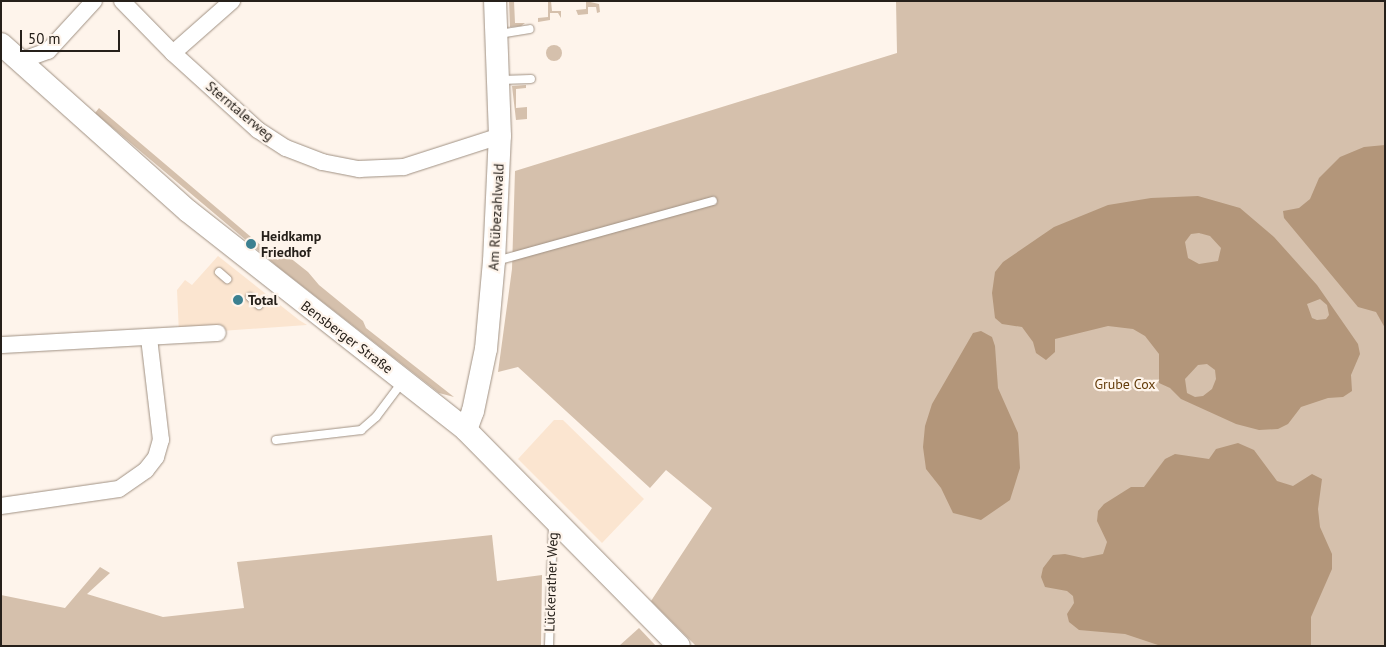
<!DOCTYPE html>
<meta charset="utf-8">
<style>
body{margin:0}
#map{position:relative;width:1386px;height:647px;overflow:hidden;background:#fef4eb;font-family:"PT Sans",sans-serif}
div>[style]{position:absolute}
.built>*{inset:0;background:#fbe5d0}
.green>*{inset:0;background:#d5c0ac}
.round{border-radius:50%}
.water>*{inset:0;background:#b3967a}
.roads{filter:drop-shadow(0 0 1px #a09183) drop-shadow(0 0 1px #a09183)}
.lane>*{height:8px;margin:-4px;padding:0 4px;transform-origin:4px;border-radius:4px;background:#fff}
.street>*{height:16px;margin:-8px;padding:0 8px;transform-origin:8px;border-radius:8px;background:#fff}
.secondary>*{height:22px;margin:-11px;padding:0 11px;transform-origin:11px;border-radius:11px;background:#fff}
.dots>*{width:14px;height:14px;translate:-50% -50%;box-sizing:border-box;border:2px solid #fef4eb;border-radius:50%}
span{translate:-50% -50%;white-space:nowrap;text-align:center;line-height:1.15;-webkit-text-stroke:4.5px #fef4eb;paint-order:stroke}
.street-label{font-size:14px;color:#26201a}
.poi-label{font-size:14px;color:#26201a;font-weight:700}
.left{translate:0 -50%;text-align:left}
.park-label{font-size:14px;color:#653d0b}
.frame{position:absolute;inset:0;border:2px solid #26201a;pointer-events:none}
.scale{position:absolute;left:20px;top:30px;width:100px;height:22px;box-sizing:border-box;border:2px solid #26201a;border-top:0;padding-left:6px;font-size:15px;line-height:18px;white-space:nowrap;color:#26201a;-webkit-text-stroke:4px #fef4eb;paint-order:stroke}
</style>
<div id="map">
<div class="built">
<i style="clip-path:polygon(218px 256px,299px 320px,307px 325px,179px 334px,177px 290px,185px 280px,192px 285px)"></i>
<i style="clip-path:polygon(554px 420px,563px 420px,644px 499px,602px 543px,518px 459px)"></i>
</div>
<div class="green">
<i style="clip-path:polygon(509px 1px,514px 1px,515px 23px,525px 23px,521px 26px,510px 27px)"></i>
<i style="clip-path:polygon(548px 1px,551px 1px,552px 11px,561px 11px,561px 18px,558px 13px,550px 13px,550px 20px,538px 22px,538px 18px,548px 17px)"></i>
<i style="clip-path:polygon(586px 1px,599px 4px,600px 12px,597px 13px,596px 7px,588px 7px,588px 14px,578px 15px,576px 10px,586px 9px)"></i>
<i style="clip-path:polygon(896px 1px,1385px 1px,1385px 646px,696px 646px,651px 601px,712px 508px,666px 470px,650px 488px,518px 367px,498px 372px,512px 269px,515px 171px,897px 53px)"></i>
<i class="round" style="left:546px;top:45px;width:16px;height:16px"></i>
<i style="clip-path:polygon(526px 85px,526px 88px,516px 89px,516px 108px,527px 107px,527px 119px,516px 120px,512px 86px)"></i>
<i style="clip-path:polygon(99px 108px,278px 260px,284px 253px,308px 272px,319px 285px,363px 321px,366px 328px,454px 397px,439px 393px,278px 267px,95px 113px)"></i>
<i style="clip-path:polygon(492px 535px,497px 581px,542px 575px,541px 646px,1px 646px,1px 595px,65px 608px,100px 567px,110px 573px,87px 594px,163px 617px,244px 608px,237px 562px)"></i>
<i style="clip-path:polygon(639px 628px,656px 646px,619px 646px)"></i>
</div>
<div class="water">
<i style="clip-path:polygon(1385px 145px,1385px 328px,1376px 312px,1358px 307px,1284px 218px,1283px 211px,1299px 208px,1310px 199px,1319px 178px,1340px 157px,1364px 147px)"></i>
<i style="clip-path:polygon(evenodd,1198px 196px,1240px 208px,1274px 237px,1317px 285px,1358px 344px,1360px 354px,1351px 375px,1352px 391px,1343px 397px,1328px 398px,1301px 407px,1288px 424px,1278px 429px,1259px 430px,1236px 424px,1181px 399px,1170px 388px,1159px 383px,1159px 354px,1145px 336px,1133px 329px,1108px 326px,1055px 339px,1055px 352px,1046px 360px,1036px 353px,1033px 342px,1022px 327px,1002px 324px,995px 318px,992px 293px,995px 272px,1003px 262px,1054px 227px,1108px 205px,1151px 198px,1198px 196px,1199px 233px,1210px 236px,1221px 248px,1218px 261px,1199px 264px,1188px 258px,1185px 242px,1191px 234px,1199px 233px,1198px 196px,1320px 299px,1327px 305px,1329px 315px,1326px 319px,1317px 320px,1312px 318px,1307px 304px,1320px 299px,1198px 196px,1207px 364px,1215px 370px,1216px 379px,1212px 389px,1203px 396px,1195px 397px,1187px 393px,1185px 379px,1198px 365px,1207px 364px)"></i>
<i style="clip-path:polygon(981px 331px,992px 337px,995px 346px,998px 388px,1018px 433px,1020px 468px,1010px 500px,981px 520px,953px 513px,941px 488px,926px 469px,923px 447px,925px 426px,932px 404px,973px 333px)"></i>
<i style="clip-path:polygon(1238px 443px,1254px 450px,1277px 481px,1293px 486px,1312px 474px,1322px 479px,1318px 509px,1320px 527px,1332px 554px,1332px 569px,1311px 617px,1311px 646px,1161px 646px,1125px 634px,1079px 630px,1069px 622px,1067px 614px,1074px 603px,1073px 596px,1067px 591px,1045px 587px,1041px 577px,1043px 568px,1053px 555px,1065px 554px,1083px 558px,1103px 554px,1107px 542px,1097px 521px,1098px 511px,1104px 504px,1131px 487px,1144px 487px,1165px 459px,1175px 454px,1209px 459px,1216px 449px)"></i>
</div>
<div class="roads">
<div class="lane">
<i style="left:499px;top:34px;width:31px;rotate:-9deg"></i>
<i style="left:501px;top:80px;width:30px;rotate:-2deg"></i>
<i style="left:496px;top:261px;width:225px;rotate:-15.5deg"></i>
<i style="left:219px;top:272px;width:11px;rotate:41deg"></i>
<i style="left:250px;top:297px;width:12px;rotate:42deg"></i>
<i style="left:276px;top:440px;width:86px;rotate:-6.7deg"></i>
<i style="left:361px;top:430px;width:20px;rotate:-41deg"></i>
<i style="left:376px;top:417px;width:45px;rotate:-53.1deg"></i>
<i style="left:549px;top:646px;width:121px;rotate:-88.1deg"></i>
</div>
<div class="street">
<i style="left:122px;top:1px;width:73px;rotate:45.6deg"></i>
<i style="left:173px;top:53px;width:115px;rotate:42.2deg"></i>
<i style="left:258px;top:130px;width:33px;rotate:33deg"></i>
<i style="left:286px;top:148px;width:39px;rotate:21deg"></i>
<i style="left:322px;top:162px;width:38px;rotate:11deg"></i>
<i style="left:359px;top:169px;width:45px;rotate:-2.5deg"></i>
<i style="left:404px;top:167px;width:101px;rotate:-17.9deg"></i>
<i style="left:173px;top:53px;width:79px;rotate:-41.4deg"></i>
<i style="left:20px;top:61px;width:30px;rotate:-20deg"></i>
<i style="left:48px;top:51px;width:68px;rotate:-47.4deg"></i>
<i style="left:1px;top:345px;width:217px;rotate:-3.2deg"></i>
<i style="left:1px;top:506px;width:119px;rotate:-8.2deg"></i>
<i style="left:119px;top:489px;width:33px;rotate:-35deg"></i>
<i style="left:146px;top:470px;width:16px;rotate:-52deg"></i>
<i style="left:156px;top:457px;width:18px;rotate:-74deg"></i>
<i style="left:161px;top:440px;width:103px;rotate:-96.7deg"></i>
</div>
<div class="secondary">
<i style="left:1px;top:44px;width:251px;rotate:41.8deg"></i>
<i style="left:188px;top:211px;width:354px;rotate:38.2deg"></i>
<i style="left:466px;top:430px;width:303px;rotate:45.4deg"></i>
<i style="left:466px;top:430px;width:20px;rotate:-70deg"></i>
<i style="left:473px;top:411px;width:63px;rotate:-78.2deg"></i>
<i style="left:486px;top:349px;width:88px;rotate:-84.8deg"></i>
<i style="left:494px;top:261px;width:125px;rotate:-87.3deg"></i>
<i style="left:500px;top:136px;width:135px;rotate:-92.1deg"></i>
</div>
</div>
<div class="dots">
<i style="left:251px;top:244px;background:#3c8090"></i>
<i style="left:238px;top:300px;background:#3c8090"></i>
</div>
<div class="street-label">
<span style="left:240px;top:111px;rotate:40deg">Sterntalerweg</span>
<span style="left:496px;top:217px;rotate:-87deg">Am Rübezahlwald</span>
<span style="left:347px;top:337px;rotate:37deg">Bensberger Straße</span>
<span style="left:551px;top:582px;rotate:-88deg">Lückerather Weg</span>
</div>
<div class="poi-label">
<span class="left" style="left:261px;top:244px">Heidkamp<br>Friedhof</span>
<span class="left" style="left:248px;top:300px">Total</span>
</div>
<div class="park-label">
<span style="left:1125px;top:384px">Grube Cox</span>
</div>
<div class="frame"></div>
<div class="scale">50 m</div>
</div>
